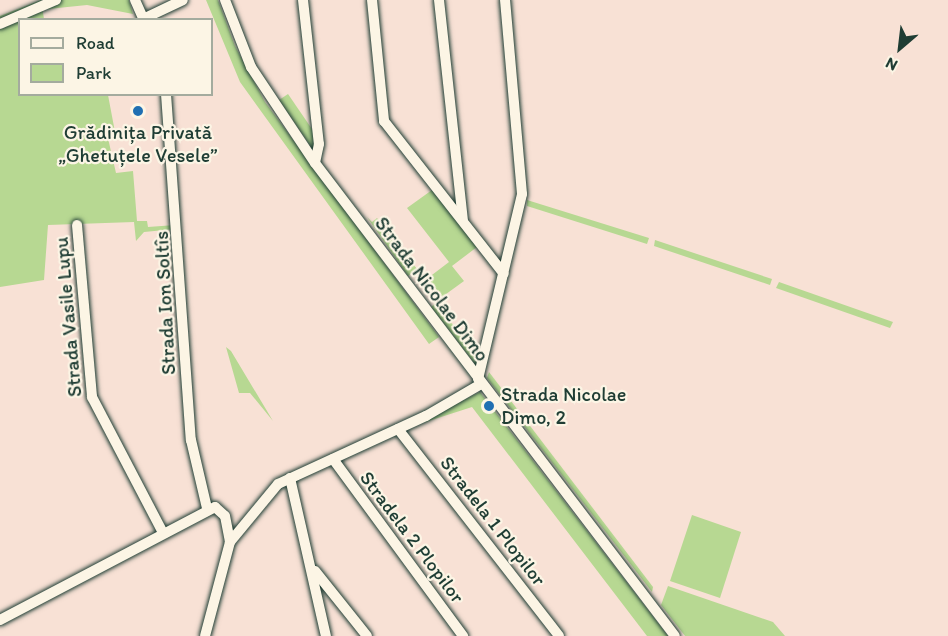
<!DOCTYPE html>
<meta charset="utf-8">
<style>
body{margin:0}
#map{position:relative;width:948px;height:636px;overflow:hidden;background:#f8e1d5;font-family:Itim,sans-serif}
div>[style]{position:absolute}
.green>*{inset:0;background:#b7d892}
.roads{filter:drop-shadow(0 0 2px #1f3d34) drop-shadow(0 0 2px #1f3d34)}
.minor>*{height:10px;margin:-5px;padding:0 5px;transform-origin:5px;border-radius:5px;background:#fcf5e5}
.dots>*{width:16px;height:16px;translate:-50% -50%;box-sizing:border-box;border:3px solid #fcf5e5;border-radius:50%}
span{translate:-50% -50%;white-space:nowrap;text-align:center;line-height:1.15;-webkit-text-stroke:4.5px #fcf5e5;paint-order:stroke}
.poi-label{font-size:20px;color:#1f3d34}
.left{translate:0 -50%;text-align:left}
.street-label{font-size:20px;color:#1f3d34}
.legend{position:absolute;left:18px;top:18px;width:195px;height:78px;box-sizing:border-box;background:#fcf5e5;border:2px solid #a4ab9e;margin:0;padding:8px 10px;list-style:none;font-size:18px;color:#1f3d34}
.legend li{display:flex;align-items:center;gap:12px;height:30px}
.legend b{width:30px;border:2px solid #a4ab9e}
.north{position:absolute;left:870px;top:18px;width:60px;height:60px;-webkit-text-stroke:4px #fcf5e5;paint-order:stroke;rotate:208deg;font-size:16px;font-weight:700;line-height:24px;text-align:center;color:#1f3d34}
.north::after{content:'';display:block;margin:auto;width:21px;height:27px;background:#1f3d34;clip-path:polygon(50% 0,100% 100%,50% 72%,0 100%)}
</style>
<div id="map">
<div class="green">
<i style="clip-path:polygon(41px 0,44px 19px,20px 20px,20px 94px,108px 95px,115px 132px,107px 134px,116px 173px,133px 171px,137px 221px,147px 221px,148px 227px,175px 225px,175px 229px,144px 232px,136px 241px,134px 222px,48px 225px,44px 280px,0 287px,0 16px)"></i>
<i style="clip-path:polygon(47px 0,129px 0,133px 14px,87px 5px,48px 9px)"></i>
<i style="clip-path:polygon(206px 0,218px 0,235px 46px,265px 102px,439px 337px,429px 344px,240px 82px)"></i>
<i style="clip-path:polygon(288px 94px,314px 132px,314px 151px,279px 100px)"></i>
<i style="clip-path:polygon(432px 190px,477px 247px,452px 266px,464px 281px,442px 297px,428px 278px,449px 262px,407px 208px)"></i>
<i style="clip-path:polygon(527px 200px,649px 238px,647px 244px,527px 206px)"></i>
<i style="clip-path:polygon(367px 217px,372px 222px,377px 218px,417px 269px,408px 276px)"></i>
<i style="clip-path:polygon(655px 240px,772px 279px,770px 285px,654px 246px)"></i>
<i style="clip-path:polygon(779px 282px,893px 322px,890px 328px,776px 288px)"></i>
<i style="clip-path:polygon(436px 303px,482px 362px,479px 369px,431px 307px)"></i>
<i style="clip-path:polygon(226px 347px,231px 351px,273px 421px,250px 393px,239px 393px)"></i>
<i style="clip-path:polygon(489px 372px,653px 587px,652px 592px,487px 378px)"></i>
<i style="clip-path:polygon(480px 392px,668px 636px,647px 636px,472px 407px,407px 428px)"></i>
<i style="clip-path:polygon(692px 515px,741px 532px,720px 598px,670px 581px)"></i>
<i style="clip-path:polygon(668px 586px,773px 622px,785px 636px,685px 636px,661px 605px)"></i>
</div>
<div class="roads">
<div class="minor">
<i style="left:135px;top:0;width:22px;rotate:66deg"></i>
<i style="left:225px;top:0;width:72px;rotate:68.8deg"></i>
<i style="left:251px;top:67px;width:115px;rotate:56.3deg"></i>
<i style="left:315px;top:163px;width:594px;rotate:52.73deg"></i>
<i style="left:303px;top:0;width:145px;rotate:83.7deg"></i>
<i style="left:319px;top:144px;width:19px;rotate:102deg"></i>
<i style="left:372px;top:0;width:122px;rotate:84.3deg"></i>
<i style="left:384px;top:121px;width:194px;rotate:51.9deg"></i>
<i style="left:439px;top:0;width:221px;rotate:83.8deg"></i>
<i style="left:143px;top:19px;width:44px;rotate:-25.4deg"></i>
<i style="left:0;top:24px;width:61px;rotate:-23.2deg"></i>
<i style="left:166px;top:94px;width:347px;rotate:85.9deg"></i>
<i style="left:191px;top:440px;width:70px;rotate:76.8deg"></i>
<i style="left:77px;top:225px;width:173px;rotate:85deg"></i>
<i style="left:92px;top:397px;width:153px;rotate:62.4deg"></i>
<i style="left:478px;top:379px;width:190px;rotate:-76.6deg"></i>
<i style="left:522px;top:194px;width:195px;rotate:-95deg"></i>
<i style="left:398px;top:429px;width:262px;rotate:52.1deg"></i>
<i style="left:333px;top:459px;width:220px;rotate:53.7deg"></i>
<i style="left:290px;top:478px;width:162px;rotate:77.2deg"></i>
<i style="left:230px;top:542px;width:75px;rotate:-50.4deg"></i>
<i style="left:278px;top:484px;width:163px;rotate:-24.7deg"></i>
<i style="left:426px;top:416px;width:64px;rotate:-30.2deg"></i>
<i style="left:315px;top:571px;width:83px;rotate:51.3deg"></i>
<i style="left:0;top:620px;width:243px;rotate:-27.7deg"></i>
<i style="left:215px;top:507px;width:13px;rotate:42deg"></i>
<i style="left:225px;top:516px;width:26px;rotate:79deg"></i>
<i style="left:230px;top:542px;width:97px;rotate:104.9deg"></i>
</div>
</div>
<div class="dots">
<i style="left:138px;top:111px;background:#1f6fb2"></i>
<i style="left:489px;top:406px;background:#1f6fb2"></i>
</div>
<div class="poi-label">
<span style="left:138px;top:144px">Grădinița Privată<br>„Ghetuțele Vesele”</span>
<span class="left" style="left:501px;top:406px">Strada Nicolae<br>Dimo, 2</span>
</div>
<div class="street-label">
<span style="left:432px;top:289px;rotate:53deg">Strada Nicolae Dimo</span>
<span style="left:165px;top:303px;rotate:-93deg">Strada Ion Soltîs</span>
<span style="left:68px;top:317px;rotate:-95deg">Strada Vasile Lupu</span>
<span style="left:493px;top:521px;rotate:52deg">Stradela 1 Plopilor</span>
<span style="left:412px;top:537px;rotate:53deg">Stradela 2 Plopilor</span>
</div>
<ul class="legend">
<li><b style="height:8px;background:#fcf5e5"></b>Road</li>
<li><b style="height:16px;background:#b7d892"></b>Park</li>
</ul>
<div class="north">N</div>
</div>
